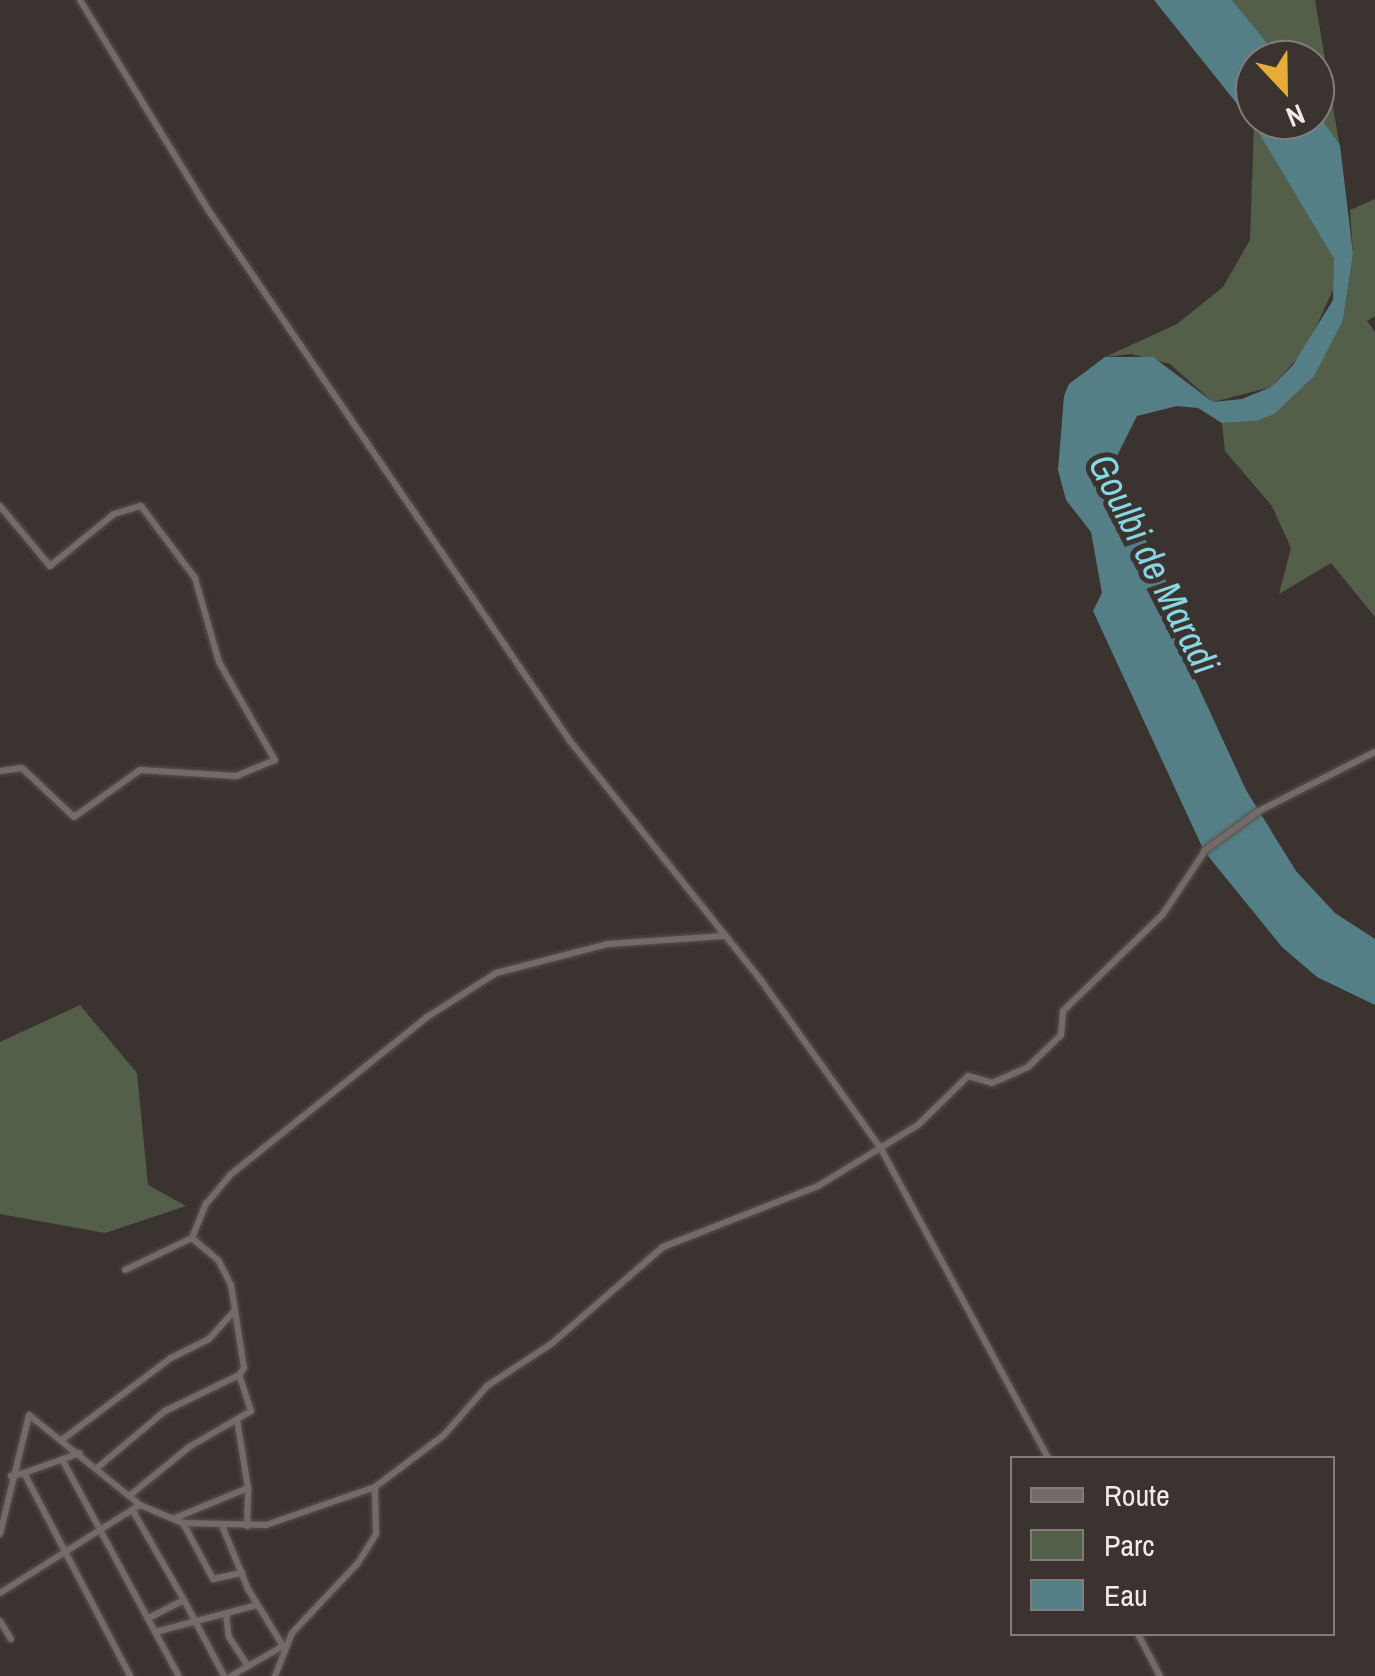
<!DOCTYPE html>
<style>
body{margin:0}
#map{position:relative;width:1375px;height:1676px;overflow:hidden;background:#3b3330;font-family:"Archivo Narrow",sans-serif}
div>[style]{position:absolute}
.green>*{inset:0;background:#545f4a}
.water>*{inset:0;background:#557f87}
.roads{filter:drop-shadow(0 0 2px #58514e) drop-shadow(0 0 2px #58514e)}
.street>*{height:6px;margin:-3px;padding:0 3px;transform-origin:3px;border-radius:3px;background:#746b68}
span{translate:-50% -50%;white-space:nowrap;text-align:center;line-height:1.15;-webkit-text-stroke:10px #3b3330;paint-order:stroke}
.water-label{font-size:38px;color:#88d5e3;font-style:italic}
.legend{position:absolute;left:1010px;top:1456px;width:325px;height:180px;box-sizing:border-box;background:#3b3330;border:2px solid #837d7a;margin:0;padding:12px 18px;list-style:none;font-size:30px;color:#f0ebe9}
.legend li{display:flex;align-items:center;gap:20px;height:50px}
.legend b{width:50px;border:2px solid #837d7a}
.north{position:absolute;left:1235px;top:40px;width:100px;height:100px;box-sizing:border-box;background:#3b3330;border:2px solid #837d7a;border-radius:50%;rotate:158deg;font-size:28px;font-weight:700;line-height:40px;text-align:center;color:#f0ebe9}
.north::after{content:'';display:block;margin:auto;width:35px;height:45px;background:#e7ac36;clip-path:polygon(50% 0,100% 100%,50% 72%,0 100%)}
</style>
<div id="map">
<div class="green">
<i style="clip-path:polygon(1232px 0,1315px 0,1340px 148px,1315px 111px,1315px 60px,1281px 60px)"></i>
<i style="clip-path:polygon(1254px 125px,1334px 259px,1336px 283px,1306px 349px,1271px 387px,1213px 402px,1170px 364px,1131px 354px,1105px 357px,1177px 324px,1223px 287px,1250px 240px)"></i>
<i style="clip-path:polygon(1375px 199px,1375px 316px,1367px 321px,1375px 332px,1375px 617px,1331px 563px,1279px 594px,1291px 548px,1272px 506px,1225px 451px,1222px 423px,1256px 421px,1343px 320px,1353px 254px,1350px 210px)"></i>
<i style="clip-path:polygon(80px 1005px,137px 1073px,148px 1185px,186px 1206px,105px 1233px,0 1214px,0 1042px)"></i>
</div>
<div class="water">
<i style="clip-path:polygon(1154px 0,1232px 0,1281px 60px,1255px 60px,1255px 120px,1315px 120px,1315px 110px,1340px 145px,1353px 254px,1343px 320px,1314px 376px,1274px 414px,1256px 421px,1222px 423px,1198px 408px,1177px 406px,1137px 416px,1117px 456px,1115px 478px,1170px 589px,1187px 662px,1246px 790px,1296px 871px,1335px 913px,1375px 939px,1375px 1005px,1317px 977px,1282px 947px,1204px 851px,1093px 611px,1102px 593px,1091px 532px,1066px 500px,1058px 470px,1064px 396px,1069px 384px,1105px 357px,1153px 357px,1213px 402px,1242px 399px,1271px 387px,1293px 365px,1333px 300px,1334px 259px,1254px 125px)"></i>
</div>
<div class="roads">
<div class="street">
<i style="left:80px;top:0;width:247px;rotate:58.6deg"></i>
<i style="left:209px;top:211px;width:641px;rotate:55.74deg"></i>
<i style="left:570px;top:741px;width:305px;rotate:51.4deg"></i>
<i style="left:760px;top:979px;width:206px;rotate:54.5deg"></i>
<i style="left:880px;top:1147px;width:353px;rotate:61.6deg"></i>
<i style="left:0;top:506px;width:78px;rotate:50.2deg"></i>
<i style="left:50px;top:566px;width:82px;rotate:-39.1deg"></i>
<i style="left:114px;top:514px;width:28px;rotate:-17deg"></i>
<i style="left:141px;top:506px;width:90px;rotate:53.1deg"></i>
<i style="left:195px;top:578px;width:87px;rotate:74.1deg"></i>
<i style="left:219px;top:662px;width:113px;rotate:60.3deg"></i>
<i style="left:275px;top:760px;width:42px;rotate:157.7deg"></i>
<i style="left:236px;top:776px;width:96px;rotate:-176.4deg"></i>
<i style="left:140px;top:770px;width:81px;rotate:144.5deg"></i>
<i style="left:74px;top:817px;width:71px;rotate:-136.7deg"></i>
<i style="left:22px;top:768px;width:22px;rotate:172deg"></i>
<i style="left:1204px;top:851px;width:68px;rotate:-36deg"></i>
<i style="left:1259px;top:811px;width:130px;rotate:-27deg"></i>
<i style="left:125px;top:1270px;width:74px;rotate:-25.5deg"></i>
<i style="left:192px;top:1238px;width:37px;rotate:-68deg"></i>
<i style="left:206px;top:1204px;width:38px;rotate:-50deg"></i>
<i style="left:230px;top:1175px;width:253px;rotate:-38.7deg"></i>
<i style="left:427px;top:1017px;width:82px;rotate:-32.5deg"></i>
<i style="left:496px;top:973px;width:116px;rotate:-14.5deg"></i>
<i style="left:608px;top:944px;width:116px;rotate:-3.9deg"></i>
<i style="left:63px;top:1439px;width:135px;rotate:-36.9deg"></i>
<i style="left:171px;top:1358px;width:42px;rotate:-26.6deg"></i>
<i style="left:209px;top:1339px;width:38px;rotate:-48deg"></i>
<i style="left:63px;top:1461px;width:244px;rotate:61.7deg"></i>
<i style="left:97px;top:1468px;width:89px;rotate:-40deg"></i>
<i style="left:165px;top:1411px;width:82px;rotate:-25.9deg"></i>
<i style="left:24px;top:1473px;width:59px;rotate:-19.7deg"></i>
<i style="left:11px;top:1476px;width:13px;rotate:-13deg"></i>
<i style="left:24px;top:1473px;width:229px;rotate:62.4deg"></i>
<i style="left:129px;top:1496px;width:77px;rotate:-39.2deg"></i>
<i style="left:189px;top:1447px;width:72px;rotate:-30.1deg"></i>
<i style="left:251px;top:1411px;width:38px;rotate:-108deg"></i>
<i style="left:239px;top:1375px;width:9px;rotate:-54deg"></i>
<i style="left:244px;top:1368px;width:84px;rotate:-98.9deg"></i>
<i style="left:231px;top:1285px;width:28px;rotate:-117deg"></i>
<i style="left:218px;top:1260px;width:34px;rotate:-140deg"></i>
<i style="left:133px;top:1511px;width:103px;rotate:60.2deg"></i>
<i style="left:184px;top:1600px;width:37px;rotate:153deg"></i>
<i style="left:175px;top:1518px;width:79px;rotate:-22.3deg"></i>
<i style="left:248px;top:1488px;width:70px;rotate:-99.1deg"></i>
<i style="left:183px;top:1523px;width:64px;rotate:61.8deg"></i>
<i style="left:213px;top:1579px;width:30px;rotate:-12deg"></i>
<i style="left:247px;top:1526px;width:38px;rotate:-88deg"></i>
<i style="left:223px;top:1528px;width:66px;rotate:67.7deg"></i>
<i style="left:248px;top:1589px;width:67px;rotate:58.4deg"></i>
<i style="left:283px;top:1646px;width:60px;rotate:150deg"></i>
<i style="left:0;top:1534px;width:122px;rotate:-76.3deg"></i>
<i style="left:29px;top:1415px;width:143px;rotate:39deg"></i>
<i style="left:140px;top:1505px;width:47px;rotate:22.7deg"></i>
<i style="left:183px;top:1523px;width:83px;rotate:1.4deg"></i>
<i style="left:266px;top:1525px;width:115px;rotate:-19.2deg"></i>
<i style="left:375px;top:1487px;width:86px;rotate:-37deg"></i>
<i style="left:444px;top:1435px;width:65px;rotate:-48.7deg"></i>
<i style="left:487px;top:1386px;width:77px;rotate:-33.3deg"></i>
<i style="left:551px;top:1344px;width:148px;rotate:-40.9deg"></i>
<i style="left:663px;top:1247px;width:167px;rotate:-21.5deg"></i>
<i style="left:818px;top:1186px;width:117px;rotate:-31.4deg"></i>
<i style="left:918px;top:1125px;width:70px;rotate:-44.4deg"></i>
<i style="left:968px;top:1076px;width:25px;rotate:16deg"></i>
<i style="left:992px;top:1083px;width:39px;rotate:-24deg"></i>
<i style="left:1028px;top:1067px;width:46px;rotate:-44.1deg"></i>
<i style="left:1061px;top:1035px;width:24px;rotate:-85deg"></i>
<i style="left:1063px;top:1011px;width:139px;rotate:-44.1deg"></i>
<i style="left:1163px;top:914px;width:72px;rotate:-56.3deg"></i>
<i style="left:0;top:1593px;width:165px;rotate:-32.2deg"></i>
<i style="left:184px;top:1600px;width:86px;rotate:62.2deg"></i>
<i style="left:226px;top:1614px;width:23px;rotate:83deg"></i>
<i style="left:229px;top:1637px;width:35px;rotate:57deg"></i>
<i style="left:0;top:1621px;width:21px;rotate:59deg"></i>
<i style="left:159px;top:1631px;width:101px;rotate:-14.9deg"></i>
<i style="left:1138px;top:1634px;width:47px;rotate:62.4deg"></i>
<i style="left:275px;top:1676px;width:46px;rotate:-68.4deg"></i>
<i style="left:292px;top:1633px;width:96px;rotate:-46.7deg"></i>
<i style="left:358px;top:1563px;width:34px;rotate:-58deg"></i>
<i style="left:376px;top:1534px;width:45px;rotate:-91.3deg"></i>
</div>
</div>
<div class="water-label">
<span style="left:1154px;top:564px;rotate:63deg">Goulbi de Maradi</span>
</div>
<ul class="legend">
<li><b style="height:12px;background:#746b68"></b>Route</li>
<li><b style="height:28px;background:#545f4a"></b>Parc</li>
<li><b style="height:28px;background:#557f87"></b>Eau</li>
</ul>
<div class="north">N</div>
</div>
